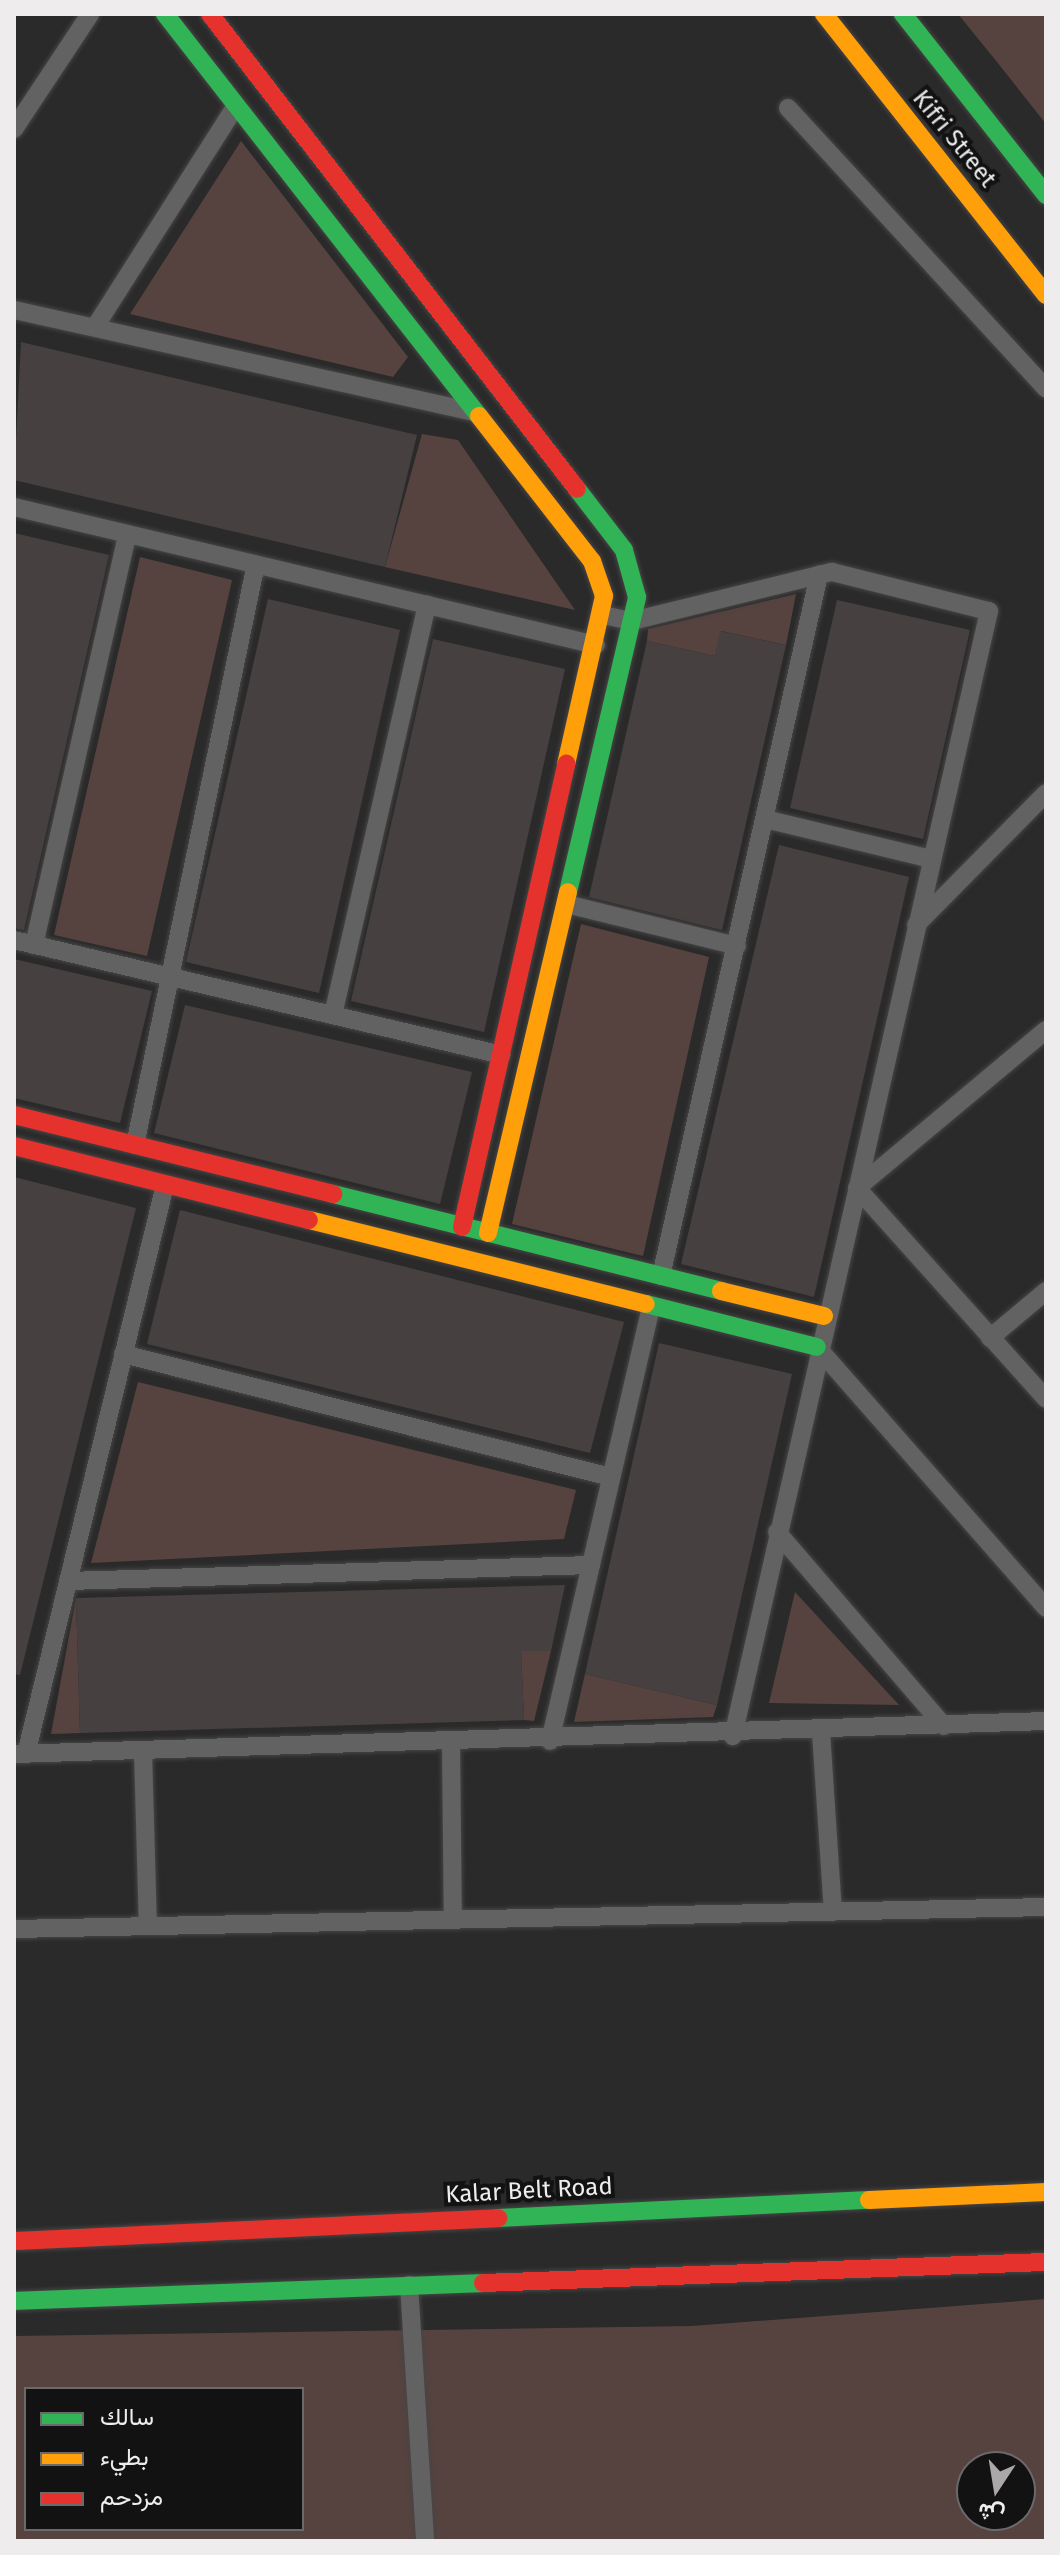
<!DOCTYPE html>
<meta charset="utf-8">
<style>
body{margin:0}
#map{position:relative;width:1060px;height:2555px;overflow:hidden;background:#2b2a2a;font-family:"Fira Sans",Vazirmatn,sans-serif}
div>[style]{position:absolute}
.green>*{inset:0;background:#564340}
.building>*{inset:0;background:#474041}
.roads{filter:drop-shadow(0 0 2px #464545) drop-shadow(0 0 2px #464545)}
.street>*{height:18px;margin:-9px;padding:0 9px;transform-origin:9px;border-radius:9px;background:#636263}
.fast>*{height:18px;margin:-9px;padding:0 9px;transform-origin:9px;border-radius:9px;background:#30b455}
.slow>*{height:18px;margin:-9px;padding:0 9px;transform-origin:9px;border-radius:9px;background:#ff9f0a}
.jam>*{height:18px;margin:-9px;padding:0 9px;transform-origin:9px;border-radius:9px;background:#e5322d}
span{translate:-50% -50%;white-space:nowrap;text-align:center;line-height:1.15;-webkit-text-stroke:8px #131213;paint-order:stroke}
.street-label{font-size:24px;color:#eeeced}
.frame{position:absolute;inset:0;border:16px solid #eeeced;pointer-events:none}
.legend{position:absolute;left:24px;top:2387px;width:280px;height:144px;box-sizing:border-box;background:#131213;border:2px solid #6b696a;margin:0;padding:10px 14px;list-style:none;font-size:24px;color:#eeeced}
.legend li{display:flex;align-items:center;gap:16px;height:40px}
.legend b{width:40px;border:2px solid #6b696a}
.north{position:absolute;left:956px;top:2451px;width:80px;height:80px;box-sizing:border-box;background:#131213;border:2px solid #6b696a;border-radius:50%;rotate:192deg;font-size:22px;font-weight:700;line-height:32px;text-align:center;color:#eeeced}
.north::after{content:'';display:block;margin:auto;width:28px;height:36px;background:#aaa8a9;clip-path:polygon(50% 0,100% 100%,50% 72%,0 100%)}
</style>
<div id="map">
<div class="green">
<i style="clip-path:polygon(958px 14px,1046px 14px,1046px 124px,997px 62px)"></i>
<i style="clip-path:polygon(241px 141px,408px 357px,393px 377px,130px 314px)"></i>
<i style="clip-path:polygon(422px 434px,458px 440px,575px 610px,385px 567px)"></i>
<i style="clip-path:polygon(140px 557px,232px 580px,147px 956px,54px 935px)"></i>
<i style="clip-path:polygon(796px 594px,786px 645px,721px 631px,715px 656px,647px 641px,648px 629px)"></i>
<i style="clip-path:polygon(581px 924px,709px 957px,643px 1256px,512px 1224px)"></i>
<i style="clip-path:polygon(138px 1382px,576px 1490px,564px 1539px,91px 1563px)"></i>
<i style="clip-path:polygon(795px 1592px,899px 1705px,769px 1703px)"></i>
<i style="clip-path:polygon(76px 1598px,80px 1733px,51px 1734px)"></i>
<i style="clip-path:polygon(521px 1651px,551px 1651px,534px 1721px,524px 1720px)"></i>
<i style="clip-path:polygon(585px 1674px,717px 1705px,713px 1717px,574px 1722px)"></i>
<i style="clip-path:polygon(evenodd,1046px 2299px,1046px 2541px,14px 2541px,14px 2336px,692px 2326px,1046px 2299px,26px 2389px,302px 2389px,302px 2529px,26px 2529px,26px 2389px,1046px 2299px,972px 2467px,1020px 2467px,1020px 2515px,972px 2515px,972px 2467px)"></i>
</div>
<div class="building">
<i style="clip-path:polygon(21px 342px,417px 435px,385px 567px,14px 480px)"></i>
<i style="clip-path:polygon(14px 533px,109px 555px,24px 930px,14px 928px)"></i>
<i style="clip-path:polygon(268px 599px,400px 630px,319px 993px,186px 962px)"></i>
<i style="clip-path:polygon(837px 600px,970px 630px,923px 839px,790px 808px)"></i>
<i style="clip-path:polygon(720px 631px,786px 645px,722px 930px,589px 897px,647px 641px,715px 656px)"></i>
<i style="clip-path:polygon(433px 639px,565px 669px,484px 1032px,351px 1001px)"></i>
<i style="clip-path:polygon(779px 845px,909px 877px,814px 1297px,681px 1264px)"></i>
<i style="clip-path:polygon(14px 959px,152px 991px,120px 1123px,14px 1098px)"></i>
<i style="clip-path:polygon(185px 1005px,472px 1072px,440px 1204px,154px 1133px)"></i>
<i style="clip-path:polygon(14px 1177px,136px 1208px,20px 1675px,14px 1674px)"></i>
<i style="clip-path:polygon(180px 1210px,624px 1322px,590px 1453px,147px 1344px)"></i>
<i style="clip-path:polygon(659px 1343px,792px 1374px,717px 1705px,585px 1674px)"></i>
<i style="clip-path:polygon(565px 1585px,551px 1651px,521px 1651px,524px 1720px,80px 1733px,76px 1598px)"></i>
</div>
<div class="roads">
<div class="street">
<i style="left:788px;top:108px;width:381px;rotate:47.4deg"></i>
<i style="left:14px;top:129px;width:138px;rotate:-56.5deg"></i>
<i style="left:14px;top:310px;width:470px;rotate:12.5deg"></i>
<i style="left:95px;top:327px;width:261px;rotate:-57.5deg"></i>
<i style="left:14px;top:507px;width:598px;rotate:13.34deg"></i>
<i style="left:603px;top:615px;width:30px;rotate:12deg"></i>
<i style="left:632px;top:621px;width:206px;rotate:-13.8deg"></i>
<i style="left:832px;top:572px;width:162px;rotate:14deg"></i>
<i style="left:989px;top:611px;width:1154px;rotate:102.82deg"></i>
<i style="left:765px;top:819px;width:171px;rotate:13.5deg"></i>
<i style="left:566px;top:904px;width:176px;rotate:13.8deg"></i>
<i style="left:916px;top:925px;width:185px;rotate:-45.4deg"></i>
<i style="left:14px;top:940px;width:501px;rotate:13.26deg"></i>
<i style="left:34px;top:945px;width:421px;rotate:-77.2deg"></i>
<i style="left:333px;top:1015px;width:421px;rotate:-77.1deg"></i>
<i style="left:1046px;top:1030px;width:246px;rotate:140.1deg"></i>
<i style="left:857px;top:1188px;width:283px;rotate:48.1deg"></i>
<i style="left:135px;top:1145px;width:593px;rotate:-78.24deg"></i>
<i style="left:661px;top:1276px;width:719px;rotate:-77.3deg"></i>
<i style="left:990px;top:1338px;width:73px;rotate:-40deg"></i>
<i style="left:817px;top:1347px;width:347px;rotate:48.7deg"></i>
<i style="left:123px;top:1354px;width:503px;rotate:14.15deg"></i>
<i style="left:777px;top:1532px;width:256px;rotate:49.3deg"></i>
<i style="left:68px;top:1581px;width:523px;rotate:-1.75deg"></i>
<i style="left:821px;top:1732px;width:180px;rotate:86.2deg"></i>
<i style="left:550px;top:1741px;width:447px;rotate:-76.9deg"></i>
<i style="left:451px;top:1743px;width:177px;rotate:89.4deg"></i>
<i style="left:143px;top:1751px;width:175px;rotate:88.4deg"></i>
<i style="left:14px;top:1754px;width:1033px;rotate:-1.83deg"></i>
<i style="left:26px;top:1754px;width:586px;rotate:-76.27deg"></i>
<i style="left:14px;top:1929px;width:1032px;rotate:-1.22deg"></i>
<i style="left:409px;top:2285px;width:256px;rotate:86.4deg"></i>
</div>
<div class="fast">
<i style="left:165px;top:14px;width:510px;rotate:52.01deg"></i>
<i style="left:903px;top:14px;width:231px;rotate:51.7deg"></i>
<i style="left:568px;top:892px;width:303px;rotate:-76.8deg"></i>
<i style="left:637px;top:597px;width:49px;rotate:-105.5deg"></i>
<i style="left:624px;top:550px;width:77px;rotate:-127.6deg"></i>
<i style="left:333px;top:1194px;width:400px;rotate:14deg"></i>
<i style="left:646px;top:1304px;width:176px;rotate:14.1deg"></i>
<i style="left:498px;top:2218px;width:371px;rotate:-2.8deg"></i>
<i style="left:14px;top:2301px;width:469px;rotate:-2.2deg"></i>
</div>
<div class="slow">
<i style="left:824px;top:14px;width:358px;rotate:51.7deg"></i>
<i style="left:479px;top:416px;width:184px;rotate:52.1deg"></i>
<i style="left:592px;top:561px;width:37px;rotate:71deg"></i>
<i style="left:604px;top:596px;width:172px;rotate:102.7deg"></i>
<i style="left:309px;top:1220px;width:347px;rotate:14deg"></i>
<i style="left:488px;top:1233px;width:350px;rotate:-76.8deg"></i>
<i style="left:721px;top:1291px;width:106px;rotate:13.6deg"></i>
<i style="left:869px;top:2200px;width:177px;rotate:-2.6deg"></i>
</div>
<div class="jam">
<i style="left:210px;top:14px;width:600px;rotate:52.31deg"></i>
<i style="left:14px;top:1115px;width:329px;rotate:13.9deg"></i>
<i style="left:14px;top:1146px;width:304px;rotate:14.1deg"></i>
<i style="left:462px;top:1227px;width:475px;rotate:-77.3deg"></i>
<i style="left:14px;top:2241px;width:485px;rotate:-2.7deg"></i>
<i style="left:483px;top:2283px;width:563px;rotate:-2.14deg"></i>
</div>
</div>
<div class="street-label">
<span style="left:954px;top:139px;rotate:51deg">Kifri Street</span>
<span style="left:529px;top:2191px;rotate:-3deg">Kalar Belt Road</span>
</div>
<div class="frame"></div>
<ul class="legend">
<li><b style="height:10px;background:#30b455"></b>سالك</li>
<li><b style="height:10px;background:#ff9f0a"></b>بطيء</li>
<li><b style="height:10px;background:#e5322d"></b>مزدحم</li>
</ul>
<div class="north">ش</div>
</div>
